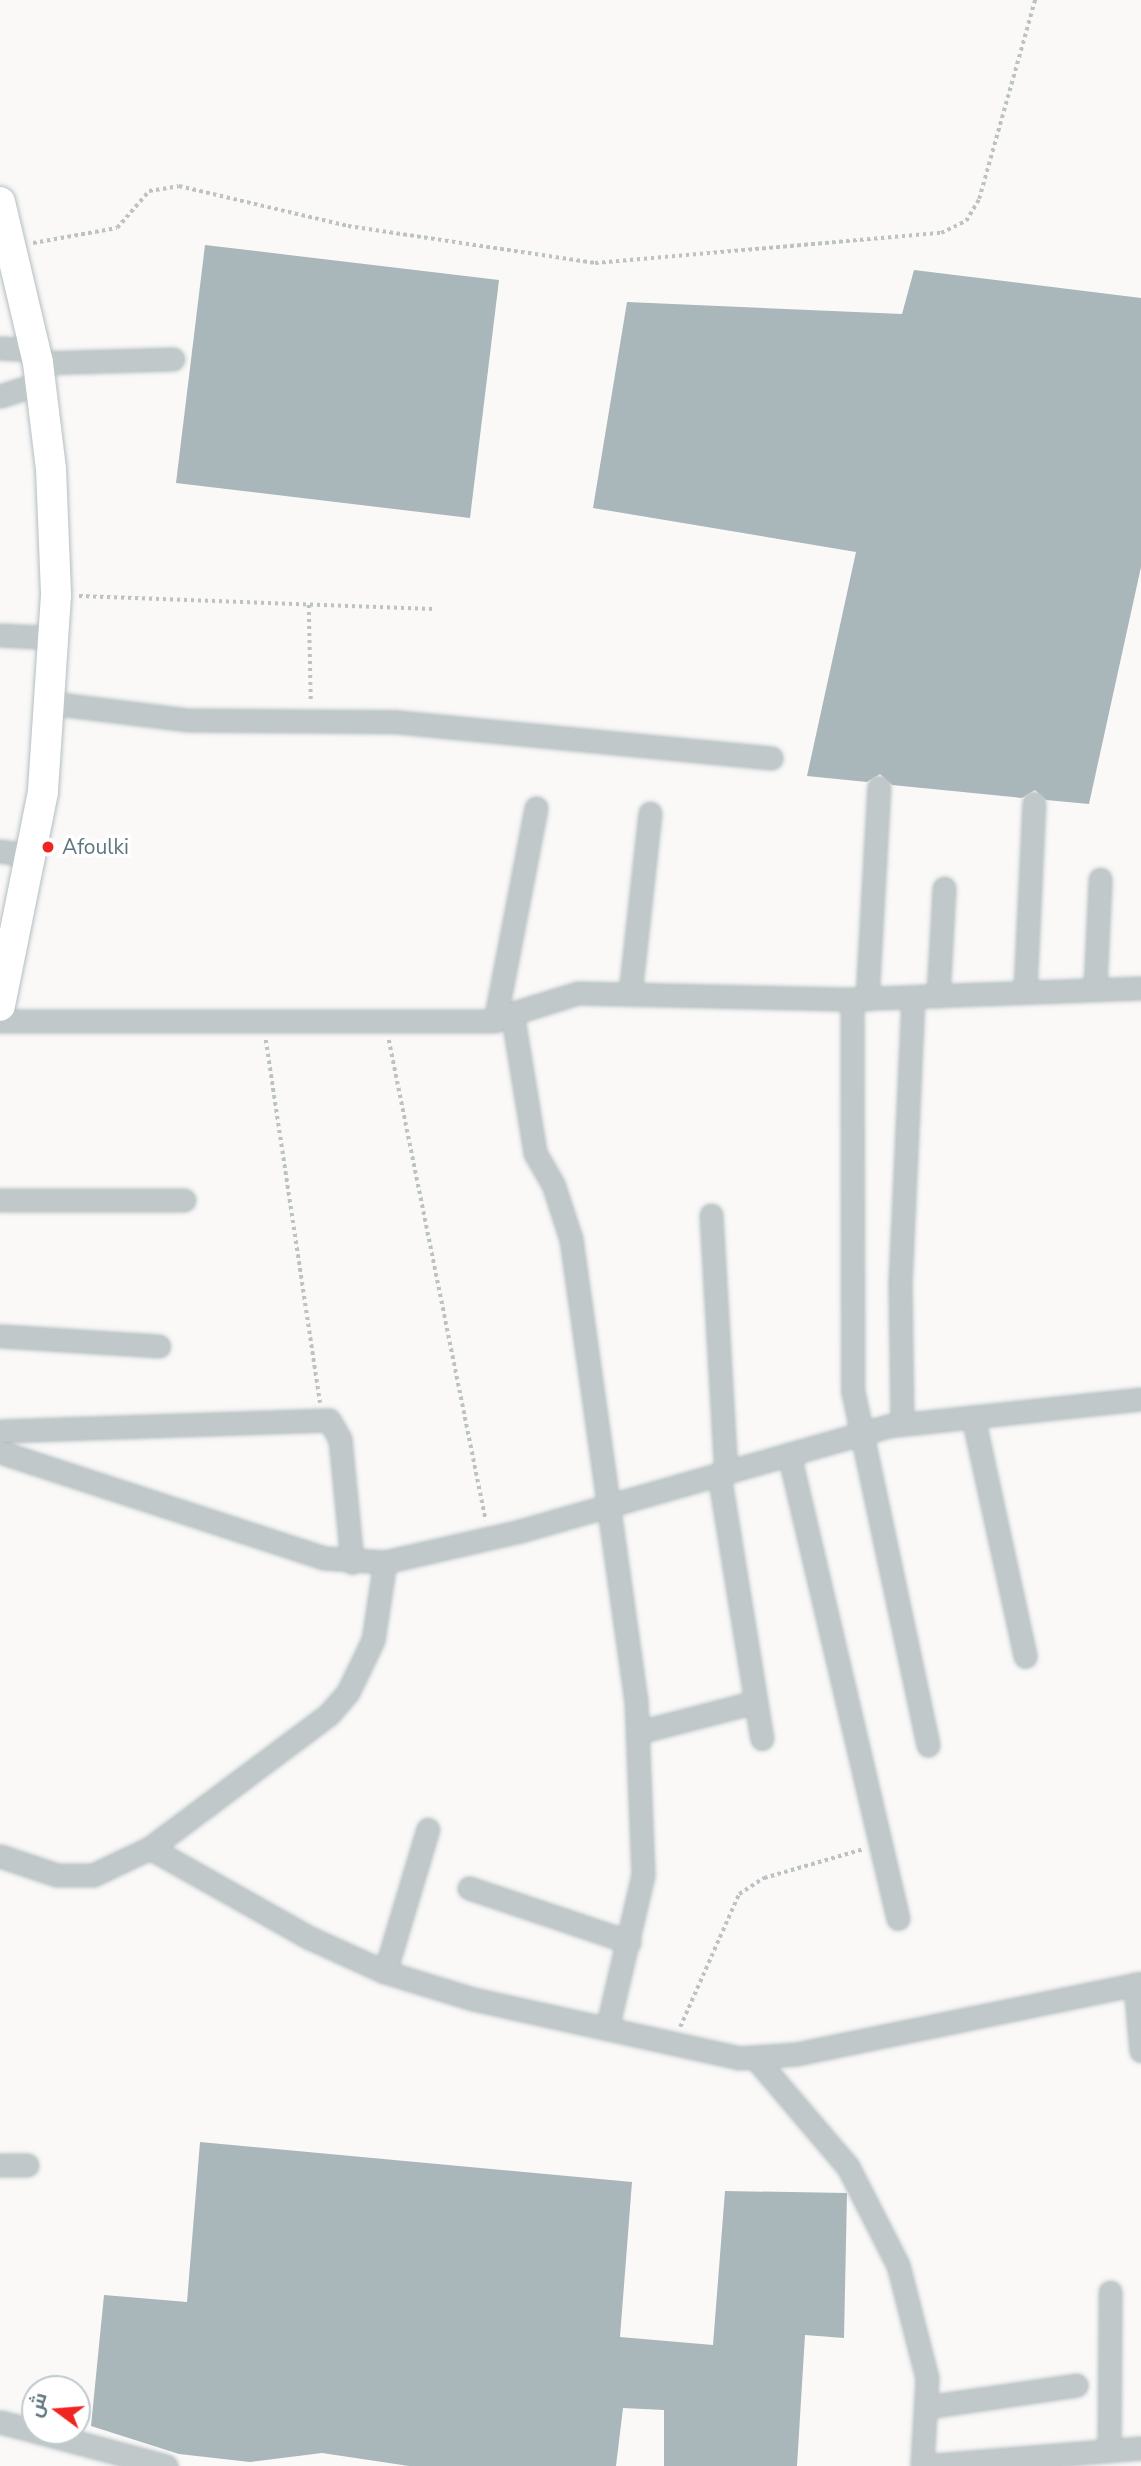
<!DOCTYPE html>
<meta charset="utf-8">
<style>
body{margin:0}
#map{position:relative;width:1141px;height:2466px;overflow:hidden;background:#faf9f8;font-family:"Nunito Sans",Cairo,sans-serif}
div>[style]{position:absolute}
.building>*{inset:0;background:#a9b6ba}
.path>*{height:3.5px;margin-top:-1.75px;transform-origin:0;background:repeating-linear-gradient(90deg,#bdc2c4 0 3.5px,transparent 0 7px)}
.roads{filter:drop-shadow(0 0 2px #b5bec1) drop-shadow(0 0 2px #b5bec1)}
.street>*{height:21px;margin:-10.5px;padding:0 10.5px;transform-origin:10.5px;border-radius:10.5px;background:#c0c8ca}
.secondary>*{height:30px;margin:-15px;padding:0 15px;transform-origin:15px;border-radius:15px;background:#fff}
.dots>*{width:19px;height:19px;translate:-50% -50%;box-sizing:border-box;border:4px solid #fff;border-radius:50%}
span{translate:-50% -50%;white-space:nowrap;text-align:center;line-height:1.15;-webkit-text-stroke:7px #fff;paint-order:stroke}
.poi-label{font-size:21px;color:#5e777f}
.left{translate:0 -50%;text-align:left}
.north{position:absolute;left:21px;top:2375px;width:70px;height:70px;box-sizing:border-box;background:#fff;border:2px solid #bfc9cc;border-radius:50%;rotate:286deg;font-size:19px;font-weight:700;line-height:28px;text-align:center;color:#5e777f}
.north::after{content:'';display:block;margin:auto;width:24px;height:32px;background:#f02522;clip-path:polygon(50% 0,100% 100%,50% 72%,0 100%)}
</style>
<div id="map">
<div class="building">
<i style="clip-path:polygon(205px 245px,499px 280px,470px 518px,176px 483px)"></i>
<i style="clip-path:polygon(914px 270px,1141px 298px,1141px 567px,1089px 804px,1046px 800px,1035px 790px,1022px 798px,892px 785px,880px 774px,867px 782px,807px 776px,856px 552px,593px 508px,627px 302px,902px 314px)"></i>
<i style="clip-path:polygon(200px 2142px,632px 2182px,620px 2337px,713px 2345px,725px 2191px,847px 2193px,844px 2338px,805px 2335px,797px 2466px,664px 2466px,664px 2410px,623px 2408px,616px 2466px,409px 2466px,322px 2453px,250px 2462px,179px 2454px,91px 2426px,104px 2295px,187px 2302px)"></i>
</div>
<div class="path">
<i style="left:33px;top:243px;width:85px;rotate:-10.1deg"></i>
<i style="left:117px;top:228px;width:49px;rotate:-49.1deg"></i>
<i style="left:149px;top:191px;width:30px;rotate:-9deg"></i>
<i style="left:179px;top:186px;width:174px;rotate:13.3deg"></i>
<i style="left:348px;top:226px;width:250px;rotate:8.5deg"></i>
<i style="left:595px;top:263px;width:347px;rotate:-5deg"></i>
<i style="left:941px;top:233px;width:28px;rotate:-26deg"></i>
<i style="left:966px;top:221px;width:26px;rotate:-59deg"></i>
<i style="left:979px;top:199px;width:207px;rotate:-74.3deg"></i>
<i style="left:79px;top:596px;width:354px;rotate:2.1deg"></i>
<i style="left:309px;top:605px;width:97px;rotate:88.8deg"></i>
<i style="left:266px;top:1040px;width:367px;rotate:81.5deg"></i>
<i style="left:389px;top:1040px;width:490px;rotate:78.6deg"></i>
<i style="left:680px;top:2027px;width:145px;rotate:-66.1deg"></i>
<i style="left:739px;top:1894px;width:30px;rotate:-33deg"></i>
<i style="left:764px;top:1878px;width:104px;rotate:-16.2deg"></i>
</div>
<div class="roads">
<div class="street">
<i style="left:0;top:348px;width:18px;rotate:3deg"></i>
<i style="left:38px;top:363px;width:135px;rotate:-1.7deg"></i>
<i style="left:0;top:396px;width:26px;rotate:-18deg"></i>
<i style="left:0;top:635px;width:39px;rotate:3deg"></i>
<i style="left:50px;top:703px;width:140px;rotate:7deg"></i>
<i style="left:189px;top:720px;width:209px;rotate:0.5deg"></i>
<i style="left:398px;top:722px;width:375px;rotate:5.5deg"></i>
<i style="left:0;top:851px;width:19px;rotate:9deg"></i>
<i style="left:1095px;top:987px;width:108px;rotate:-87.3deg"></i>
<i style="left:1025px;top:991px;width:188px;rotate:-87.3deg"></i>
<i style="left:630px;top:994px;width:182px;rotate:-83.7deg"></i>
<i style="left:938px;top:996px;width:108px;rotate:-86.8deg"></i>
<i style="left:852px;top:999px;width:393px;rotate:89.9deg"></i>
<i style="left:853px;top:1392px;width:361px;rotate:78deg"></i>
<i style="left:867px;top:999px;width:212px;rotate:-86.8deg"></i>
<i style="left:513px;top:1018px;width:137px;rotate:80.7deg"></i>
<i style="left:535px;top:1153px;width:36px;rotate:60deg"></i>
<i style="left:553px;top:1184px;width:58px;rotate:71.9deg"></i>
<i style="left:571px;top:1239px;width:466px;rotate:82deg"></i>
<i style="left:636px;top:1700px;width:175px;rotate:87.7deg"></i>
<i style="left:643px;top:1875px;width:158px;rotate:103.2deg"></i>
<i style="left:0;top:1021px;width:488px"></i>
<i style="left:488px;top:1021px;width:94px;rotate:-17.3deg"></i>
<i style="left:578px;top:993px;width:274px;rotate:1.3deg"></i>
<i style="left:852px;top:999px;width:289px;rotate:-2.2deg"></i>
<i style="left:495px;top:1021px;width:217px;rotate:-79.1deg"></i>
<i style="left:0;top:1200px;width:184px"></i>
<i style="left:711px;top:1215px;width:257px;rotate:86.7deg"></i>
<i style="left:0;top:1336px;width:159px;rotate:3.6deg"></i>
<i style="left:973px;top:1417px;width:245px;rotate:77.7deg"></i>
<i style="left:902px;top:1424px;width:140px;rotate:-90.8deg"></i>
<i style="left:900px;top:1284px;width:287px;rotate:-87.4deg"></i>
<i style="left:0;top:1431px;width:329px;rotate:-1.9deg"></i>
<i style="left:329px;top:1420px;width:22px;rotate:60deg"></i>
<i style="left:340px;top:1439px;width:124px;rotate:84.4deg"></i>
<i style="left:0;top:1452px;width:341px;rotate:18.1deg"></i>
<i style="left:324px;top:1558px;width:61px;rotate:3.8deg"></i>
<i style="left:385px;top:1562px;width:139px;rotate:-12.9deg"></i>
<i style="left:520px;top:1531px;width:383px;rotate:-15.9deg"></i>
<i style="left:888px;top:1426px;width:254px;rotate:-6.1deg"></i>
<i style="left:789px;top:1454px;width:477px;rotate:76.8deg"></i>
<i style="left:719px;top:1474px;width:268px;rotate:80.8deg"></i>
<i style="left:639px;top:1732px;width:120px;rotate:-14.5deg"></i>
<i style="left:150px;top:1848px;width:184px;rotate:29.4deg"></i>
<i style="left:310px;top:1938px;width:82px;rotate:24.4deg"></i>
<i style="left:385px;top:1972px;width:92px;rotate:17.1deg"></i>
<i style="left:473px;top:1999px;width:272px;rotate:12.5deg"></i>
<i style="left:739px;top:2058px;width:57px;rotate:-4deg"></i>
<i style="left:796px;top:2054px;width:352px;rotate:-11.6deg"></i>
<i style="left:0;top:1856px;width:60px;rotate:18.4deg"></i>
<i style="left:57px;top:1875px;width:36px"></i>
<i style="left:93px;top:1875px;width:63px;rotate:-25.3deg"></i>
<i style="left:150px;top:1848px;width:224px;rotate:-36.8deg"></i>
<i style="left:329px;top:1714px;width:29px;rotate:-49deg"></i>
<i style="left:348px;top:1692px;width:58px;rotate:-64.3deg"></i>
<i style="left:373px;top:1640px;width:79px;rotate:-81.3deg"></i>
<i style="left:469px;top:1888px;width:169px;rotate:18.6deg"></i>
<i style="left:385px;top:1972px;width:149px;rotate:-73.3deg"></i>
<i style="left:1135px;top:1984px;width:67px;rotate:84.9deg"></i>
<i style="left:757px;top:2060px;width:140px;rotate:49.6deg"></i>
<i style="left:848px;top:2167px;width:110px;rotate:63deg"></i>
<i style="left:898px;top:2265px;width:117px;rotate:75.6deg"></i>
<i style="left:927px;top:2378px;width:88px;rotate:93.3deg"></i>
<i style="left:922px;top:2466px;width:220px;rotate:-4.7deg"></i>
<i style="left:0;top:2165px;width:27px"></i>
<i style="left:926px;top:2407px;width:152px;rotate:-8.3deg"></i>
<i style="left:0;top:2422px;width:36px;rotate:14deg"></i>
<i style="left:35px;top:2431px;width:136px;rotate:15deg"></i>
<i style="left:1109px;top:2450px;width:158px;rotate:-89.6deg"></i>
</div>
<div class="secondary">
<i style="left:0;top:202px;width:165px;rotate:76.7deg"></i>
<i style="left:38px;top:363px;width:107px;rotate:83deg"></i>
<i style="left:51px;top:469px;width:126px;rotate:87.7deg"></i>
<i style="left:56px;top:595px;width:197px;rotate:93.8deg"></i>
<i style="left:43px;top:792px;width:218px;rotate:101.4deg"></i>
</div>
</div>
<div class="dots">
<i style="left:48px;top:847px;background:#f02522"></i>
</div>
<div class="poi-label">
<span class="left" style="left:62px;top:847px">Afoulki</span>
</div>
<div class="north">ش</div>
</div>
